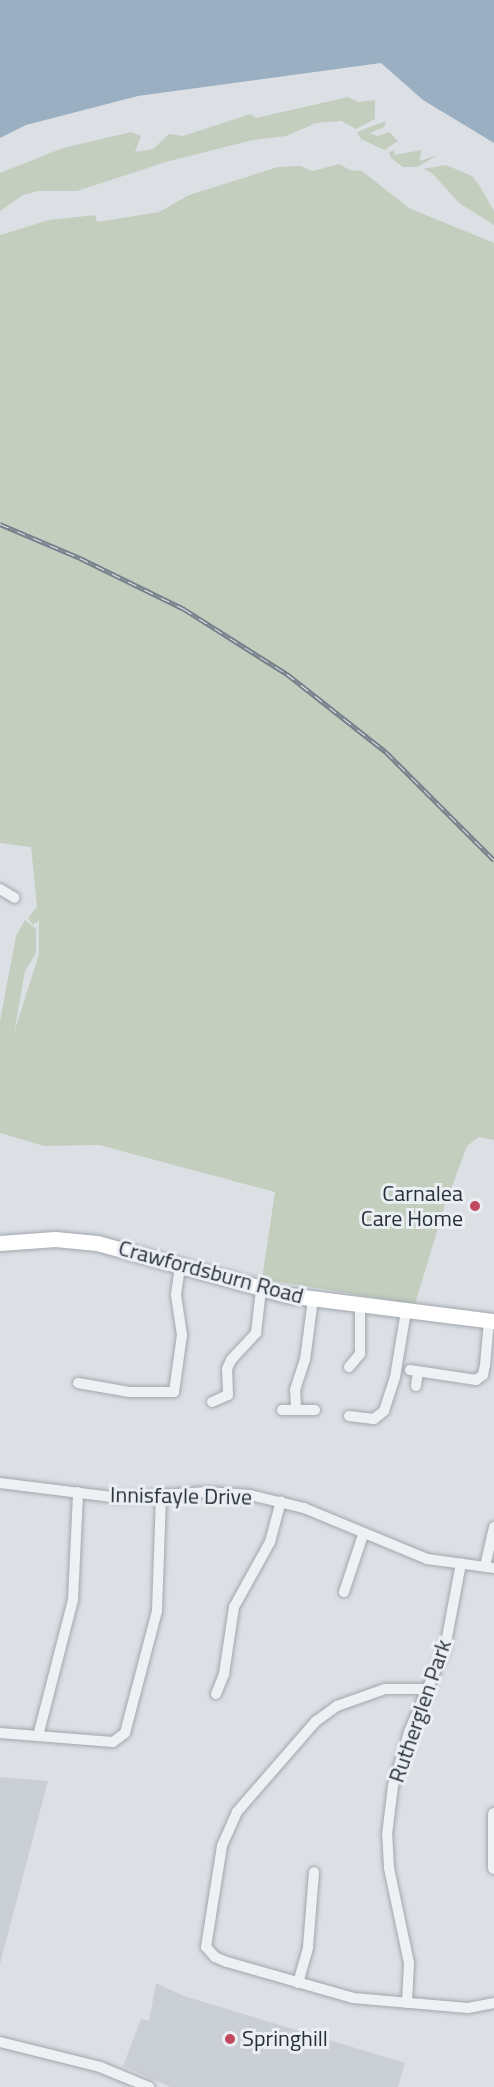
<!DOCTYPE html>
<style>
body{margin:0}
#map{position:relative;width:494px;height:2087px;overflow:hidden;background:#dce0e5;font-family:"Titillium Web",sans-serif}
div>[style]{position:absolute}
.built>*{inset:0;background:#cacfd5}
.green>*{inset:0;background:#c3cebe}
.water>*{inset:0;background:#9aafc2}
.roads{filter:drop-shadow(0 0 2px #a2a7ae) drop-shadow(0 0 2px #a2a7ae)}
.minor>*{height:10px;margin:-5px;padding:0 5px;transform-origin:5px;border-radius:5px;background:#eef0f4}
.tertiary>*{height:12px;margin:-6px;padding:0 6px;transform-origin:6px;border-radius:6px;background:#eef0f4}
.secondary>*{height:15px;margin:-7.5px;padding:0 7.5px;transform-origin:7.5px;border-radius:7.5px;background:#fff}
.rail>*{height:5px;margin-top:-2.5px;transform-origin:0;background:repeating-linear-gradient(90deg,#ebeff3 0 9px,#77808d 0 18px);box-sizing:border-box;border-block:2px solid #77808d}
.dots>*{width:16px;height:16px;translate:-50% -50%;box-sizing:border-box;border:3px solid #ebeff3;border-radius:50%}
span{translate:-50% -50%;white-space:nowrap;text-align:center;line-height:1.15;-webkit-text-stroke:6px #ebeff3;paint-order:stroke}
.poi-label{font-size:22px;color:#272f39}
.right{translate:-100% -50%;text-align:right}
.left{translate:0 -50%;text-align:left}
.street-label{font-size:22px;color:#272f39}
</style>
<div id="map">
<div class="built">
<i style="clip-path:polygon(0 1777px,48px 1781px,0 1964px)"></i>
<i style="clip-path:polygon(156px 1983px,184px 1996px,405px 2063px,398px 2087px,170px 2087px,123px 2066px,141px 2019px,149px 2021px)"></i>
</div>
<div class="green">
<i style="clip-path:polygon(348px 97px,358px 102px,375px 100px,375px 119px,356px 129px,341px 121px,316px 123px,286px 136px,253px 140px,166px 162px,77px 191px,38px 191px,23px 195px,0 211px,0 173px,63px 148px,131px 132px,141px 136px,135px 152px,153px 149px,169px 134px,183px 136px,250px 114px,256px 118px)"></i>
<i style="clip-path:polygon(386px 121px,384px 127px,370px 133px,377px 136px,389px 132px,398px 141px,384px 150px,361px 139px,357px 132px)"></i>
<i style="clip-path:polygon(395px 150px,394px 155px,422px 150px,419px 161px,438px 155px,417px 167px,403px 167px,391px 158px,389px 152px)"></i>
<i style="clip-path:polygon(339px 164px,350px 170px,362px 171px,409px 208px,494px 243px,494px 1140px,479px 1137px,467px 1146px,444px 1208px,415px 1304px,262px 1279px,275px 1192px,99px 1145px,44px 1146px,0 1133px,0 1021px,16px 936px,25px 920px,36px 929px,36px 953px,25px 971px,14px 1033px,39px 954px,39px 920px,33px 925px,28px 918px,37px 907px,31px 847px,0 843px,0 235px,49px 220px,95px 215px,97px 222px,159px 212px,189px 195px,278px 167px,300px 166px,313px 171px)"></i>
<i style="clip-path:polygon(446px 165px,472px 176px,479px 185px,494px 211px,494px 225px,459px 203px,432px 173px,423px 169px)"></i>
</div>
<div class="water">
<i style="clip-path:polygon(0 0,494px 0,494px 143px,423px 100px,381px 63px,138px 96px,26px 125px,0 138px)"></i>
</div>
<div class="roads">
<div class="minor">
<i style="left:0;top:889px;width:17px;rotate:31deg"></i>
<i style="left:349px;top:1367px;width:17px;rotate:-50deg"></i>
<i style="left:360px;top:1354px;width:49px;rotate:-90deg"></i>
<i style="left:410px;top:1370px;width:67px;rotate:8.6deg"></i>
<i style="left:476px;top:1380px;width:9px;rotate:-36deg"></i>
<i style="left:483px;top:1375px;width:10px;rotate:-79deg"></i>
<i style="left:485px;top:1365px;width:44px;rotate:-84.8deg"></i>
<i style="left:78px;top:1383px;width:52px;rotate:10deg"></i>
<i style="left:129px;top:1392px;width:45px"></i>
<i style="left:174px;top:1392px;width:58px;rotate:-82deg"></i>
<i style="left:182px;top:1335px;width:40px;rotate:-98.5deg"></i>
<i style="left:176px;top:1295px;width:29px;rotate:-82deg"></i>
<i style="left:416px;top:1386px;width:15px;rotate:-82deg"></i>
<i style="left:212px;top:1402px;width:17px;rotate:-24deg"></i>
<i style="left:228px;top:1395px;width:26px;rotate:-92deg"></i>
<i style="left:227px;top:1369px;width:10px;rotate:-66deg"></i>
<i style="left:231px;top:1360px;width:37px;rotate:-47deg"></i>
<i style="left:256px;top:1333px;width:43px;rotate:-83.4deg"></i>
<i style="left:296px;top:1407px;width:17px;rotate:-93deg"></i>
<i style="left:295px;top:1390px;width:32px;rotate:-72deg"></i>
<i style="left:305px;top:1360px;width:62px;rotate:-82.5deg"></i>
<i style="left:282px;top:1410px;width:33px"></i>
<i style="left:349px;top:1416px;width:25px;rotate:7deg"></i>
<i style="left:374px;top:1419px;width:13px;rotate:-39deg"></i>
<i style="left:384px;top:1411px;width:36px;rotate:-72deg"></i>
<i style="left:395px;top:1377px;width:67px;rotate:-80.5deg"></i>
<i style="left:0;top:1483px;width:121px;rotate:7.1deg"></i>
<i style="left:120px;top:1498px;width:87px;rotate:-3.9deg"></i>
<i style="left:207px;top:1492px;width:43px;rotate:4deg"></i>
<i style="left:250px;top:1495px;width:56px;rotate:13.5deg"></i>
<i style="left:304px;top:1508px;width:133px;rotate:22.5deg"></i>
<i style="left:427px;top:1559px;width:68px;rotate:7.7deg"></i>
<i style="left:485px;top:1566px;width:40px;rotate:-77deg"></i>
<i style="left:344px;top:1592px;width:60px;rotate:-71.6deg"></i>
<i style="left:425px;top:1689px;width:40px;rotate:180deg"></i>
<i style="left:385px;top:1689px;width:51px;rotate:160.5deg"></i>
<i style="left:337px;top:1706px;width:26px;rotate:144deg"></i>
<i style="left:316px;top:1721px;width:121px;rotate:131deg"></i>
<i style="left:237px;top:1812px;width:37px;rotate:114deg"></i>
<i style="left:222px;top:1846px;width:102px;rotate:99deg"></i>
<i style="left:206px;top:1947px;width:13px;rotate:48deg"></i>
<i style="left:215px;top:1957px;width:13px;rotate:23deg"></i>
<i style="left:227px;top:1962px;width:131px;rotate:15.9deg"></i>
<i style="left:353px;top:1998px;width:115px;rotate:5deg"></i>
<i style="left:468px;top:2008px;width:26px;rotate:-11deg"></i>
<i style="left:216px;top:1694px;width:22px;rotate:-68deg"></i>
<i style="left:224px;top:1674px;width:68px;rotate:-81.5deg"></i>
<i style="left:234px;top:1607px;width:74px;rotate:-61deg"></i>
<i style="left:270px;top:1542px;width:42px;rotate:-75deg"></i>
<i style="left:0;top:1733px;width:113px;rotate:4.6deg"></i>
<i style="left:113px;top:1742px;width:15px;rotate:-37deg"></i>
<i style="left:125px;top:1733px;width:126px;rotate:-75.3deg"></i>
<i style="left:157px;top:1611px;width:115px;rotate:-88deg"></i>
<i style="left:38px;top:1736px;width:140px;rotate:-75.6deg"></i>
<i style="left:73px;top:1600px;width:108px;rotate:-87.3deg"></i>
<i style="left:298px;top:1983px;width:37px;rotate:-74deg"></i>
<i style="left:308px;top:1947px;width:75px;rotate:-85.4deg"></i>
<i style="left:407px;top:2003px;width:40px;rotate:-87.1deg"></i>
<i style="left:409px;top:1963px;width:97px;rotate:-101.9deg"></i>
<i style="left:389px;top:1868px;width:33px;rotate:-93deg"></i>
<i style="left:387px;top:1835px;width:49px;rotate:-83deg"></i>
<i style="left:393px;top:1786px;width:56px;rotate:-73.5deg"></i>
<i style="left:409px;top:1732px;width:91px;rotate:-66.8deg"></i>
<i style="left:445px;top:1648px;width:86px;rotate:-79.3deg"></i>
<i style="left:0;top:2042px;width:103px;rotate:14deg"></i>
<i style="left:100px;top:2067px;width:53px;rotate:22.2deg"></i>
</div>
<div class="tertiary">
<i style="left:494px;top:1814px;width:54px;rotate:90deg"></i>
</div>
<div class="secondary">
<i style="left:0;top:1243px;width:55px;rotate:-4.2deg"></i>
<i style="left:55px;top:1239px;width:42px;rotate:5.4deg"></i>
<i style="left:97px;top:1243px;width:197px;rotate:15.3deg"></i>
<i style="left:287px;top:1295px;width:209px;rotate:7.2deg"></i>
</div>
</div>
<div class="rail">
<i style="left:0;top:524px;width:87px;rotate:23deg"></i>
<i style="left:80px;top:558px;width:116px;rotate:26.1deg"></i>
<i style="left:184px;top:609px;width:122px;rotate:32.3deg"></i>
<i style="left:287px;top:674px;width:126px;rotate:38.2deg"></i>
<i style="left:386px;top:752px;width:153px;rotate:45deg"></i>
</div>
<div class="dots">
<i style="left:475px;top:1206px;background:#c04b60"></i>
<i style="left:230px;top:2039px;background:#c04b60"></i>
</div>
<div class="poi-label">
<span class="right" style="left:463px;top:1206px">Carnalea<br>Care Home</span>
<span class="left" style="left:242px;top:2039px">Springhill</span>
</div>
<div class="street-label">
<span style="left:211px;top:1272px;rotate:15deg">Crawfordsburn Road</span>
<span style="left:181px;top:1496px;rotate:1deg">Innisfayle Drive</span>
<span style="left:420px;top:1711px;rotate:-71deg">Rutherglen Park</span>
</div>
</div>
